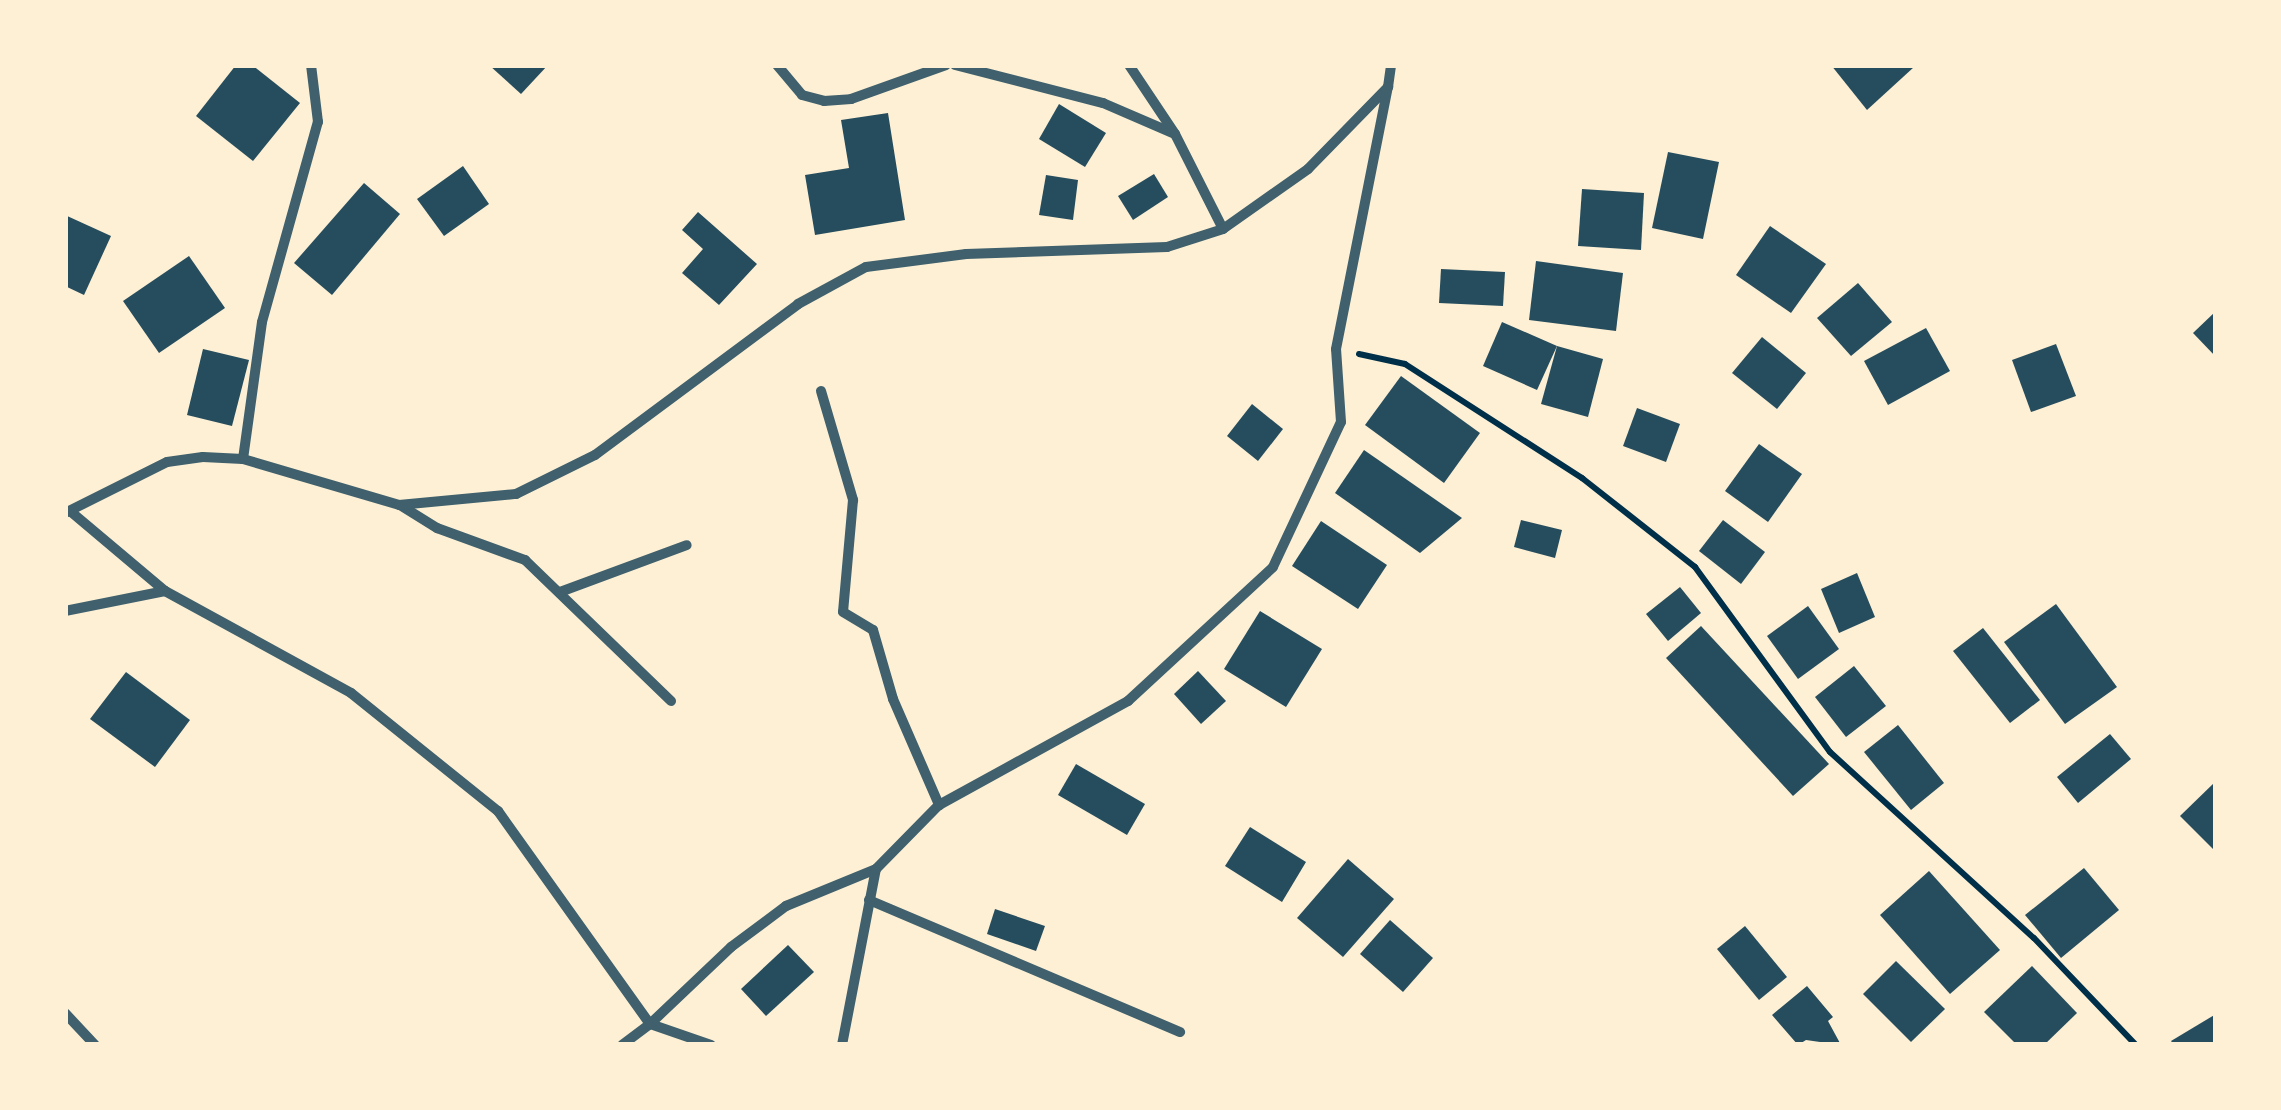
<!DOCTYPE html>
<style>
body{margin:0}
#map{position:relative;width:2281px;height:1110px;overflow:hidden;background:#fdf0d5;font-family:Arial,sans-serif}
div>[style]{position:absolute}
.building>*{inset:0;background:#264d5e}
.path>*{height:6px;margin:-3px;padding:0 3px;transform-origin:3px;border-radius:3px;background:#003049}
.minor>*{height:10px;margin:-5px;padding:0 5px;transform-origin:5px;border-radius:5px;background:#3f606c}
span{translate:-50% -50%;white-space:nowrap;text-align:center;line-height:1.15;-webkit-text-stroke:8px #fdf0d5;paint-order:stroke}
.frame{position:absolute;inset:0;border:68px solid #fdf0d5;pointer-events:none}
</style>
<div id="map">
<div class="building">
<i style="clip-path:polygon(236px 65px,252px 65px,300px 103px,253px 161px,196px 116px)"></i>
<i style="clip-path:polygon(489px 65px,548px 65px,521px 94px)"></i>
<i style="clip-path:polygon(1831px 65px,1912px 65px,1914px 67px,1867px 110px)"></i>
<i style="clip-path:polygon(1059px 104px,1106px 133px,1085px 167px,1039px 139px)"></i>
<i style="clip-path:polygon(888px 113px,905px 220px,815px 235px,805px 175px,849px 168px,841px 120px)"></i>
<i style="clip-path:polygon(1668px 152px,1719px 162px,1703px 239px,1652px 228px)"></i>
<i style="clip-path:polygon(463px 166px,489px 204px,444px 236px,417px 199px)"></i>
<i style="clip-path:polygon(1154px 174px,1168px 197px,1133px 220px,1118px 196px)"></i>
<i style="clip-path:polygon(1046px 175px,1078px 180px,1073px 220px,1039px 215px)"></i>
<i style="clip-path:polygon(364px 183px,400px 214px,332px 295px,294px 263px)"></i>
<i style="clip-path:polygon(1582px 189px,1644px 193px,1641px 250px,1578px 246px)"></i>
<i style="clip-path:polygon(698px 212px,757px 264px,719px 305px,682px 273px,703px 249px,682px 230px)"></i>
<i style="clip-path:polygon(65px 215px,111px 236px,84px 295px,65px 286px)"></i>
<i style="clip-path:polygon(1770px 226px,1826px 264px,1791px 313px,1736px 275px)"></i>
<i style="clip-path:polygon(189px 256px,225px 308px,159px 353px,123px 301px)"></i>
<i style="clip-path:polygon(1536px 261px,1623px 273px,1616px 331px,1529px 320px)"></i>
<i style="clip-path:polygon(1441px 269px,1505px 272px,1503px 306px,1439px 303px)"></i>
<i style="clip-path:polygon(1858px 283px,1892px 322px,1851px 356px,1817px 318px)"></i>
<i style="clip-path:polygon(2216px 311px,2216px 357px,2193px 333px)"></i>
<i style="clip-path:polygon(1502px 322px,1557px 346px,1537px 390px,1483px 366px)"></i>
<i style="clip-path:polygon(1926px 328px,1950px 371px,1888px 405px,1864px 361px)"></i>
<i style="clip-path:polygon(1762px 337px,1806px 373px,1777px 409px,1732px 373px)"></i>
<i style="clip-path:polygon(2056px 344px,2076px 396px,2031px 412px,2012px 360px)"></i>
<i style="clip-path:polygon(1557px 346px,1603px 359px,1588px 417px,1541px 404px)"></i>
<i style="clip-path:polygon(203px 349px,249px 360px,232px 426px,187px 415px)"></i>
<i style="clip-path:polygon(1401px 376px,1480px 433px,1444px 483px,1365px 425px)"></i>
<i style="clip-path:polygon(1252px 404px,1283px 429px,1258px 461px,1227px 436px)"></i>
<i style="clip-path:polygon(1637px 408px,1680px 424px,1666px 462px,1623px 446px)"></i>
<i style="clip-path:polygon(1759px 444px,1802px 474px,1768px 522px,1725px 491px)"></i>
<i style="clip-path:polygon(1364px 450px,1462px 518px,1420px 553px,1335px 493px)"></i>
<i style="clip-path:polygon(1521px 520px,1562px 530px,1555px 558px,1514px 547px)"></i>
<i style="clip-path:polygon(1723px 520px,1765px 552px,1741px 584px,1699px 551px)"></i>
<i style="clip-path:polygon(1321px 521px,1387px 565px,1358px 609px,1292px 566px)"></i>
<i style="clip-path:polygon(1857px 573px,1875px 617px,1839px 633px,1821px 589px)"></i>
<i style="clip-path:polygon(1680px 587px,1701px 613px,1668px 641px,1646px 614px)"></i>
<i style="clip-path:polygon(2056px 604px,2117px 687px,2065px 724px,2004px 642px)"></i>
<i style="clip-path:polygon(1808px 606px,1839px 649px,1798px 679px,1767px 636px)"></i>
<i style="clip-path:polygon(1260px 611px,1322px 649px,1286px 707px,1224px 669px)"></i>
<i style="clip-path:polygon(1701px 626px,1829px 764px,1793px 796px,1666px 658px)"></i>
<i style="clip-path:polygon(1983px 628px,2040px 700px,2010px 723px,1953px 651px)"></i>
<i style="clip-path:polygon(1854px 666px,1886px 706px,1846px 737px,1815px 697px)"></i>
<i style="clip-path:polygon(1198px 671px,1226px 701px,1201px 724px,1174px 694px)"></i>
<i style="clip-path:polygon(126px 672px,190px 720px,155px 767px,90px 719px)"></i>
<i style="clip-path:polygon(1898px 725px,1944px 783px,1911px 810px,1864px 752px)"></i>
<i style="clip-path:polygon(2110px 734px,2131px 759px,2078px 803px,2057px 777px)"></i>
<i style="clip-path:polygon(1076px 764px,1145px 804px,1127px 835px,1058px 795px)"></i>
<i style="clip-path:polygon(2216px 781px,2216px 852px,2180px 816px)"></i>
<i style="clip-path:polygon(1250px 827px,1306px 862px,1282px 902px,1225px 866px)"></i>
<i style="clip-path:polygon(1348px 859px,1394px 899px,1343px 957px,1297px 918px)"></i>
<i style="clip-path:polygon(2084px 868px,2119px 910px,2061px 958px,2025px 915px)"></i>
<i style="clip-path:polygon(1929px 871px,2000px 950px,1950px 994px,1880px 915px)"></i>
<i style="clip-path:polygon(995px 909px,1045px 926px,1036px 951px,987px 934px)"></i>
<i style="clip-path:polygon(1390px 920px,1433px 958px,1403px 992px,1360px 954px)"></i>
<i style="clip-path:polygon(1745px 926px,1787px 977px,1759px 1000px,1717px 949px)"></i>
<i style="clip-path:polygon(788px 945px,814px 972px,766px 1016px,741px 989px)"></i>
<i style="clip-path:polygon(1896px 961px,1945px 1009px,1911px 1042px,1863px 994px)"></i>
<i style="clip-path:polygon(2032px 966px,2077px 1013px,2044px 1045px,2017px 1045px,1984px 1012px)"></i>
<i style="clip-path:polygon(1807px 986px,1833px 1017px,1828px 1021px,1841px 1045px,1806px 1040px,1798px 1045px,1772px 1015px)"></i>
<i style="clip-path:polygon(2216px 1014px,2216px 1045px,2174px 1045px,2171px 1041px)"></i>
</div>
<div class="path">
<i style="left:1359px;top:354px;width:47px;rotate:12.3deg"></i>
<i style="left:1405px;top:364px;width:211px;rotate:32.8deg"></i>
<i style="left:1582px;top:478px;width:144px;rotate:38.2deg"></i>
<i style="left:1695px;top:567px;width:229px;rotate:53.9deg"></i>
<i style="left:1830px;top:752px;width:276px;rotate:42.4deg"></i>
<i style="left:2034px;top:938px;width:148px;rotate:46.4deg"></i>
</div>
<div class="minor">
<i style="left:777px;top:65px;width:39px;rotate:50deg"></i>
<i style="left:802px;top:95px;width:23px;rotate:15deg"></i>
<i style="left:824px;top:101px;width:27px;rotate:-4deg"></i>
<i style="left:851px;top:99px;width:101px;rotate:-19.7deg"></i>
<i style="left:955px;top:65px;width:153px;rotate:14.4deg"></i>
<i style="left:1103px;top:103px;width:78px;rotate:23.3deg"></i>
<i style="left:1129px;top:65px;width:83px;rotate:56.3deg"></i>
<i style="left:1175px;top:134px;width:106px;rotate:63.2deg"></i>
<i style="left:821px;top:391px;width:114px;rotate:73.6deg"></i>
<i style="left:853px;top:500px;width:112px;rotate:95.1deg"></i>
<i style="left:843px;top:612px;width:35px;rotate:31deg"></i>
<i style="left:873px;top:630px;width:72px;rotate:73.8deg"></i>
<i style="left:893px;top:699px;width:116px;rotate:66.5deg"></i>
<i style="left:243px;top:459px;width:138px;rotate:-82.1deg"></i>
<i style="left:262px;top:322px;width:208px;rotate:-74.4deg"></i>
<i style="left:318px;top:122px;width:57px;rotate:-97deg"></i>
<i style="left:400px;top:505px;width:44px;rotate:31.9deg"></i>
<i style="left:437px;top:528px;width:94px;rotate:20deg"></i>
<i style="left:525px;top:560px;width:203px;rotate:44deg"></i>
<i style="left:70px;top:511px;width:124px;rotate:40.1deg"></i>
<i style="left:165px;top:591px;width:212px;rotate:28.7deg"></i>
<i style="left:351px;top:693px;width:189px;rotate:38.8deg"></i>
<i style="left:498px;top:811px;width:262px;rotate:54.5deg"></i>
<i style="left:650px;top:1024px;width:35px;rotate:143deg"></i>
<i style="left:65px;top:513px;width:114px;rotate:-26.6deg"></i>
<i style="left:167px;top:462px;width:36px;rotate:-8deg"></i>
<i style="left:203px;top:457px;width:40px;rotate:2.9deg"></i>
<i style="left:243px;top:459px;width:163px;rotate:16.4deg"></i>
<i style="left:399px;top:505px;width:118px;rotate:-5.4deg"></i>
<i style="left:516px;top:494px;width:88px;rotate:-26.3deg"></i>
<i style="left:595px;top:455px;width:253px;rotate:-36.6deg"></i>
<i style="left:798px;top:304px;width:77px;rotate:-28.6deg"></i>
<i style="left:866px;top:267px;width:101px;rotate:-7.4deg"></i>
<i style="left:966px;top:254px;width:201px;rotate:-2deg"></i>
<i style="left:1167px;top:247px;width:59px;rotate:-17.8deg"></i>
<i style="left:1223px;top:229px;width:104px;rotate:-35.2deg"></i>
<i style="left:1308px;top:169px;width:115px;rotate:-45.7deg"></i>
<i style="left:1388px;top:87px;width:22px;rotate:-82deg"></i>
<i style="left:560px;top:592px;width:135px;rotate:-20.3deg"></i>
<i style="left:65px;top:611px;width:102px;rotate:-11.3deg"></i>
<i style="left:869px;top:900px;width:338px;rotate:23deg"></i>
<i style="left:65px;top:1013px;width:44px;rotate:46.8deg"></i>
<i style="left:711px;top:1045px;width:65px;rotate:-161deg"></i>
<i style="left:650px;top:1024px;width:112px;rotate:-43.5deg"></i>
<i style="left:731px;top:947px;width:69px;rotate:-36.7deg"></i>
<i style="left:786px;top:906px;width:97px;rotate:-22.3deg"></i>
<i style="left:842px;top:1045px;width:179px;rotate:-79.1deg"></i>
<i style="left:876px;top:869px;width:90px;rotate:-45.5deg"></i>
<i style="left:939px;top:805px;width:216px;rotate:-28.8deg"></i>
<i style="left:1128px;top:701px;width:197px;rotate:-42.7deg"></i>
<i style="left:1273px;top:567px;width:160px;rotate:-64.9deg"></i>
<i style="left:1341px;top:422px;width:73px;rotate:-93.9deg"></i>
<i style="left:1336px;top:349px;width:267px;rotate:-78.8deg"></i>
</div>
<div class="frame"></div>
</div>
